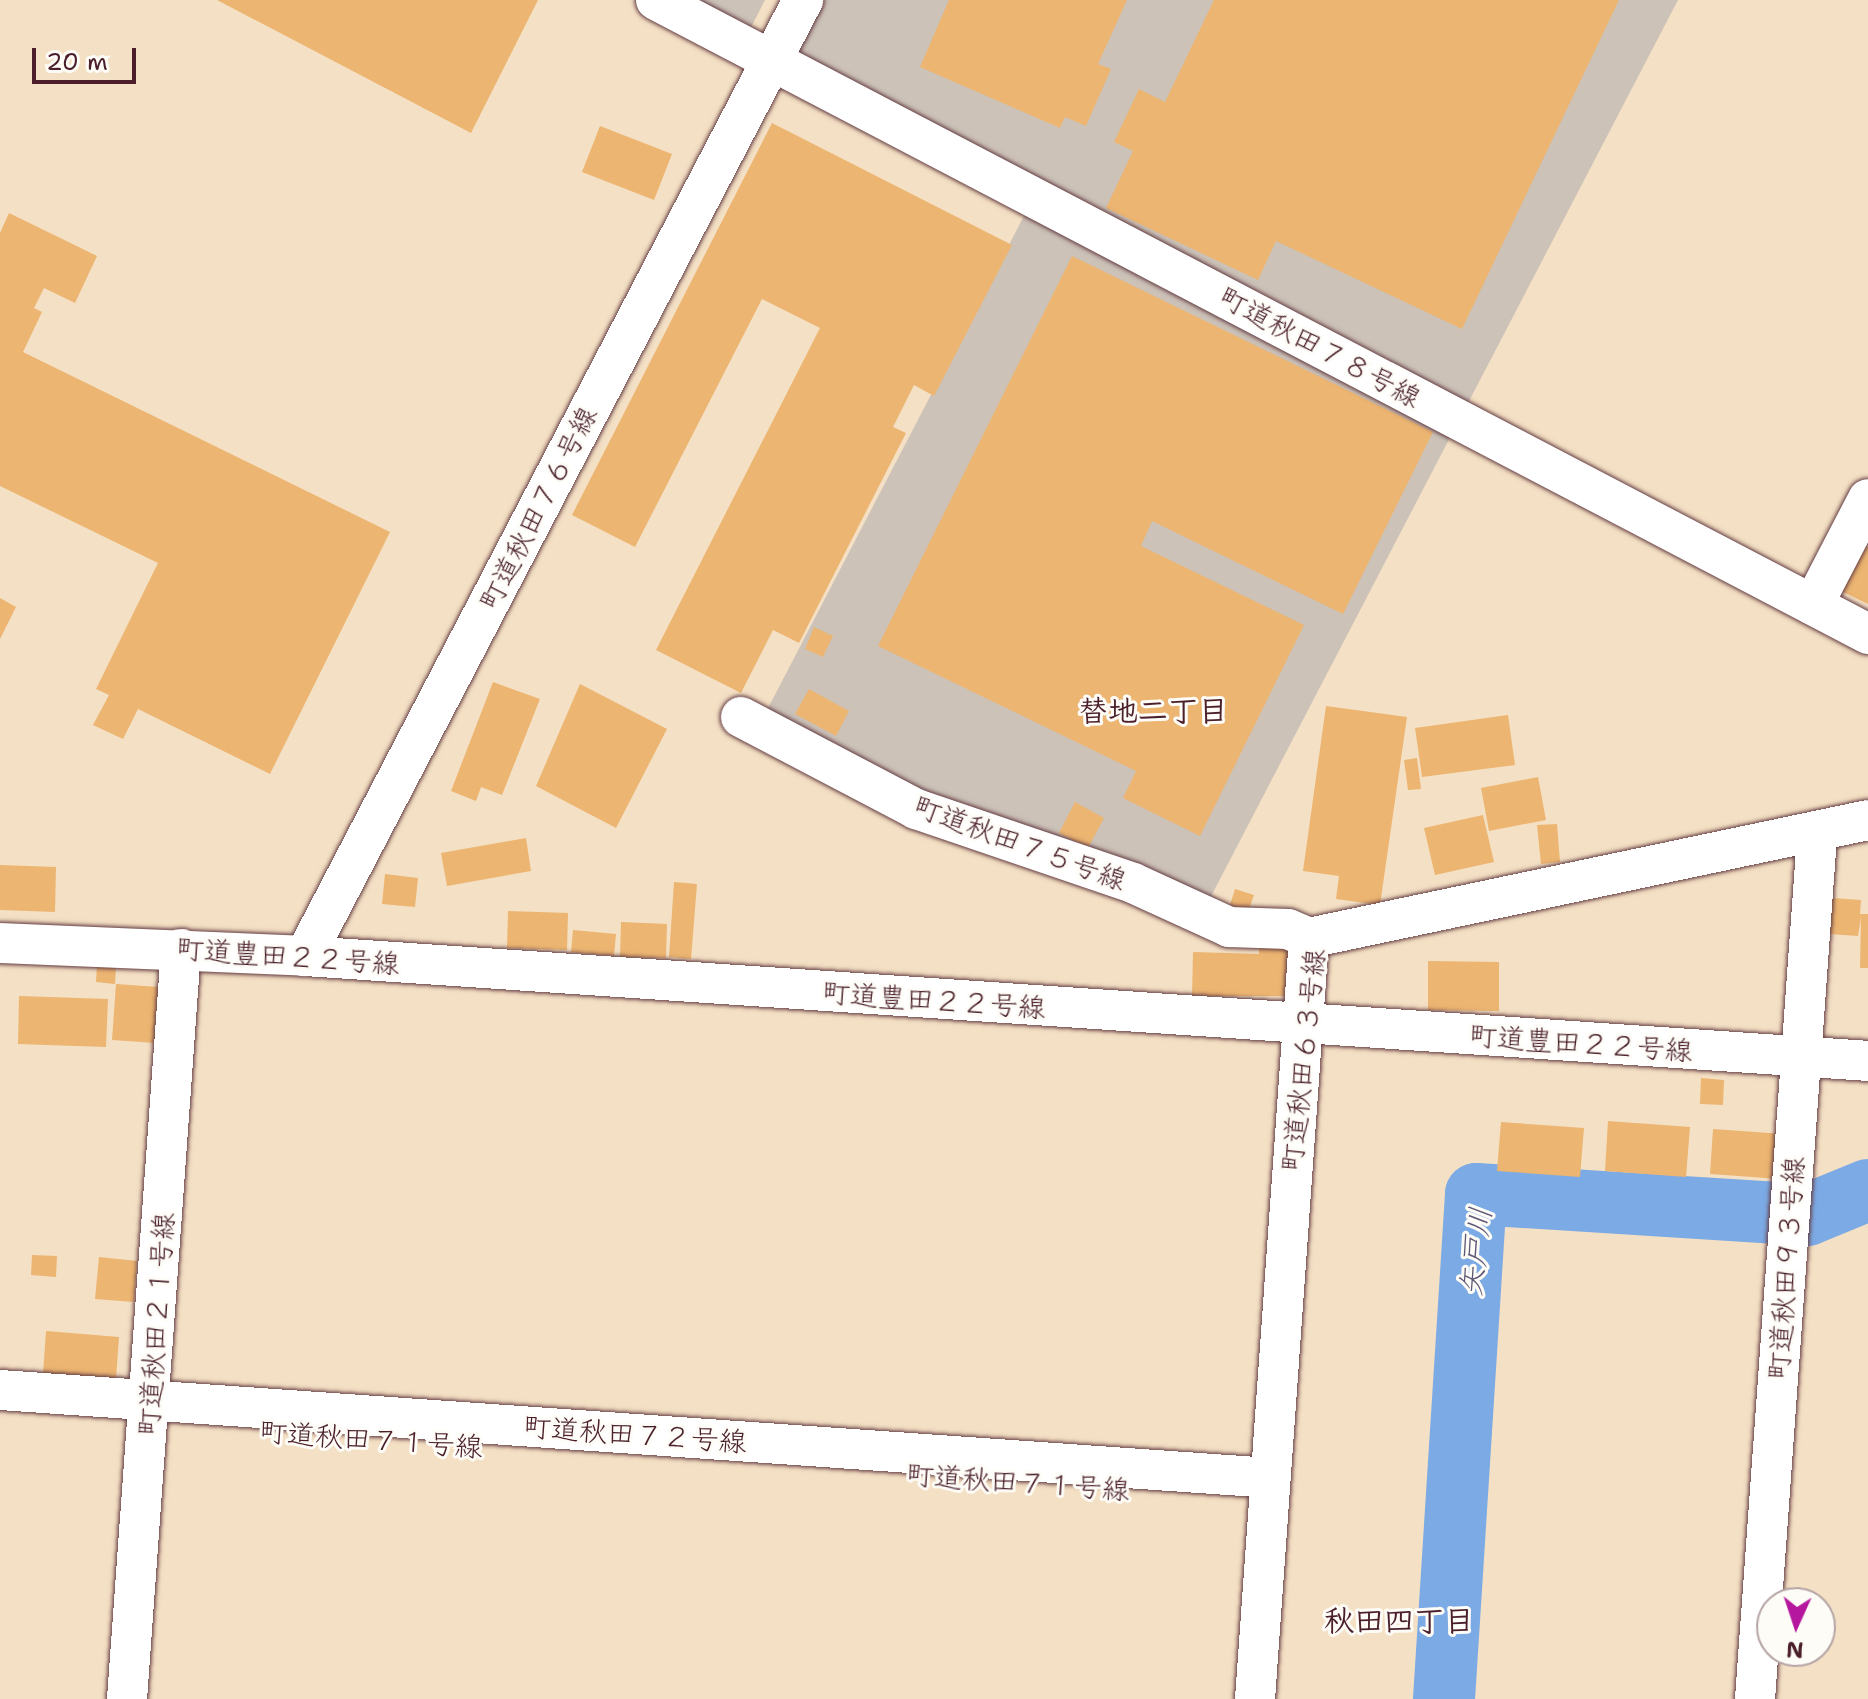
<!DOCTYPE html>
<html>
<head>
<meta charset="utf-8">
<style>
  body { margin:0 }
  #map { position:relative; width:1868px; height:1699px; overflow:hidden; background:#f4e0c4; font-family:"Shantell Sans","Klee One",sans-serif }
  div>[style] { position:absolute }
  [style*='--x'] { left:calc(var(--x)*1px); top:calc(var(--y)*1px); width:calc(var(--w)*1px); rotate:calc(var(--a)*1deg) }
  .industrial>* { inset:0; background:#ccc2b8 }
  .river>* { height:62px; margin:-31px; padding:0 31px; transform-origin:31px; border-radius:31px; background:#7caae5 }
  .building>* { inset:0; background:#ecb571 }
  .roads { filter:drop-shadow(0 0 2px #643c42) drop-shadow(0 0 2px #643c42) }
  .minor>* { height:40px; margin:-20px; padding:0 20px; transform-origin:20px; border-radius:20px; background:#fff }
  span { translate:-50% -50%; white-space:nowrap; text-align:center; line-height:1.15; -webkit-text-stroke:6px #fdfcf7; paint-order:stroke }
  .street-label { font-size:28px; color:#4a1f2b }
  .neighbourhood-label { font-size:30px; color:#4a1f2b; font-weight:700 }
  .water-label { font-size:30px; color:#5e5775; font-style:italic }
  .north { position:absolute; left:1756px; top:1587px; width:80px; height:80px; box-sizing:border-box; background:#fdfcf7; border:2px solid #b5a4a5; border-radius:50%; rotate:183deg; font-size:22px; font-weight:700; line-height:32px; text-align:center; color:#4a1f2b }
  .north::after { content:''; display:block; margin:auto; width:28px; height:36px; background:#b5179e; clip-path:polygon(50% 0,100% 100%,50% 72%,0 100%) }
  .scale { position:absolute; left:32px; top:48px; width:104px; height:36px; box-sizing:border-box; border:4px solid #4a1f2b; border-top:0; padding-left:10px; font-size:24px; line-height:28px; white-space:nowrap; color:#4a1f2b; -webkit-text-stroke:6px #fdfcf7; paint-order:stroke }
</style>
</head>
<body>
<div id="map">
  <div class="industrial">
    <div style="clip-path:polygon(675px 0,765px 0,746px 37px)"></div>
    <div style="clip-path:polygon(818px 0,1678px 0,1207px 904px,962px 811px,766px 712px,1038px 189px,787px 59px)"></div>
  </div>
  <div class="river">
    <div style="--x:1444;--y:1699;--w:506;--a:-86.37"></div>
    <div style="--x:1476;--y:1194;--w:332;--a:3.6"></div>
    <div style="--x:1807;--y:1215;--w:66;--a:-22.3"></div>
  </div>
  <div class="building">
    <div style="clip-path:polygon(217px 0,538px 0,471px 133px)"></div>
    <div style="clip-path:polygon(949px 0,1127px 0,1098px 64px,1111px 69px,1086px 126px,1065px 117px,1060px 128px,920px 67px)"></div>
    <div style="clip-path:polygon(1214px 0,1619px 0,1462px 329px,1276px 241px,1258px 280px,1106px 208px,1133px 151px,1114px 142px,1139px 89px,1165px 102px)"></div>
    <div style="clip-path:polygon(772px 123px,1012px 245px,934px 396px,914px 385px,893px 427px,906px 433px,799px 643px,773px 630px,741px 693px,656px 650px,820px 328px,762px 299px,635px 547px,572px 515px)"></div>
    <div style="clip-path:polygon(600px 126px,672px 154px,654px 200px,582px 172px)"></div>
    <div style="clip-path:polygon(9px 213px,97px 256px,75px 303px,44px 288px,34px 308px,42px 312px,23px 352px,390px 532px,270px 774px,138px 709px,123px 739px,93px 725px,109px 695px,96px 689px,158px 563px,0 486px,0 233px)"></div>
    <div style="clip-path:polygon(1072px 256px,1433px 432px,1343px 614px,1152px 521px,1141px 546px,1304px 625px,1200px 836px,1123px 798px,1136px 771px,878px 646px)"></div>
    <div style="clip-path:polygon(1863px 545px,1868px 547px,1868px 604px,1841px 591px)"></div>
    <div style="clip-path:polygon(0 598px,16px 607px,0 639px)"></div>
    <div style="clip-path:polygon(814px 627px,833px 636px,823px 657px,805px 649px)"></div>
    <div style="clip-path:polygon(493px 682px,540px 699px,502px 795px,481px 787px,476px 801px,451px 791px)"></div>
    <div style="clip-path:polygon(580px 684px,667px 729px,616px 828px,536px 786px)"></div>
    <div style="clip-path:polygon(809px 689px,849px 711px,836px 736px,795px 714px)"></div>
    <div style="clip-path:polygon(1326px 706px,1407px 717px,1380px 905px,1336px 899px,1339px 876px,1303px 871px)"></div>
    <div style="clip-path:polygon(1508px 715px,1515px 765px,1422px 777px,1415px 728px)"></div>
    <div style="clip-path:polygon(1417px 758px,1421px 789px,1408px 790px,1404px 760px)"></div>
    <div style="clip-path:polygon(1538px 777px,1546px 820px,1489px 831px,1481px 788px)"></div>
    <div style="clip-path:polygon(1075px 802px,1104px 818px,1088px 848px,1059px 833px)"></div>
    <div style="clip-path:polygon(1483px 815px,1494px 862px,1435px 875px,1424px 828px)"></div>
    <div style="clip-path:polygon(1557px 824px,1560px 862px,1541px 864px,1537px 825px)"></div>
    <div style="clip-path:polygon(526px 838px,531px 871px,447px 886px,441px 853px)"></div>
    <div style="clip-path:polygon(0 865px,56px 867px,55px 912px,0 910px)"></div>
    <div style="clip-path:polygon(385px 874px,418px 878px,415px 907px,382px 904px)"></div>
    <div style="clip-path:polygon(674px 882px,697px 884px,691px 959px,669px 957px)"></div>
    <div style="clip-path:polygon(1235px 889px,1254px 895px,1248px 912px,1230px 905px)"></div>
    <div style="clip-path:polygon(1832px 898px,1861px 900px,1860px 914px,1868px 914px,1868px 968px,1860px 968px,1861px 917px,1858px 936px,1829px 934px)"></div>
    <div style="clip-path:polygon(508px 911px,568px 913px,567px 950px,507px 948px)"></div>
    <div style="clip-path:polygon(621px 922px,667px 924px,666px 958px,620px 957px)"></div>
    <div style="clip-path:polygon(573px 930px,616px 934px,614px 956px,571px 952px)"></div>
    <div style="clip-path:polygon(1259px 941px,1289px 941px,1289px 996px,1192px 996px,1193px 952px,1259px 954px)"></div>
    <div style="clip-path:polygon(1428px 961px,1499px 962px,1499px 1011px,1428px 1010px)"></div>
    <div style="clip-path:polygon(97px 965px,116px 966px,115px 984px,96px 982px)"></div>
    <div style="clip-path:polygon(116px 984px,158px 987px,155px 1043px,112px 1040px)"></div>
    <div style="clip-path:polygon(19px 996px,108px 999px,106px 1047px,18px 1044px)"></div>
    <div style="clip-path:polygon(1701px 1078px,1724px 1080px,1723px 1105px,1700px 1104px)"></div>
    <div style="clip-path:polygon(1608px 1121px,1690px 1127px,1686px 1177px,1605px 1171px)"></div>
    <div style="clip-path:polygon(1501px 1122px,1584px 1128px,1580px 1177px,1497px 1171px)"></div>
    <div style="clip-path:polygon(1713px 1129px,1784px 1134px,1781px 1179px,1710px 1174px)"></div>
    <div style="clip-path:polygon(32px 1255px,57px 1256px,56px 1277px,31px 1275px)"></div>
    <div style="clip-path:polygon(99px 1257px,137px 1261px,134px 1302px,95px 1299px)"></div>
    <div style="clip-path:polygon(46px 1331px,119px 1337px,116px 1379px,43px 1374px)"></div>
  </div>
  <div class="roads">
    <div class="minor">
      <div style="--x:656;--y:0;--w:1368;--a:27.61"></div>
      <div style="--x:1813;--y:605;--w:119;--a:-62.6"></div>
      <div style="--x:741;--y:717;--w:198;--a:27.7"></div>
      <div style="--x:916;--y:809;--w:229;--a:18.8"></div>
      <div style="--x:1133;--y:883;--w:106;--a:24.6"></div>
      <div style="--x:1229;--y:927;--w:59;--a:1.9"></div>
      <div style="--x:1288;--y:929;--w:23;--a:23"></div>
      <div style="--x:0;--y:943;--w:305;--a:2.4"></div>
      <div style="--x:305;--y:956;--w:1567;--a:3.84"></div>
      <div style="--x:305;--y:956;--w:1078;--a:-62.48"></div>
      <div style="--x:0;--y:1390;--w:1273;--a:3.96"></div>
      <div style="--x:127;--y:1699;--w:752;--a:-85.88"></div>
      <div style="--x:1255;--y:1699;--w:763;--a:-85.94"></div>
      <div style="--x:1309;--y:938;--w:571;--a:-11.92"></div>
      <div style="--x:1755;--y:1699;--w:865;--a:-85.89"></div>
    </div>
  </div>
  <div class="street-label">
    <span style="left:1320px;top:347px;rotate:28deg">町道秋田７８号線</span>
    <span style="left:538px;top:508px;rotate:-63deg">町道秋田７６号線</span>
    <span style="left:1020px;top:843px;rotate:20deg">町道秋田７５号線</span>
    <span style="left:288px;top:956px;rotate:4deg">町道豊田２２号線</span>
    <span style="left:934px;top:1000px;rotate:4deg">町道豊田２２号線</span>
    <span style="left:1581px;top:1043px;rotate:4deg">町道豊田２２号線</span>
    <span style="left:1303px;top:1060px;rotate:-84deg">町道秋田６３号線</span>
    <span style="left:1786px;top:1268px;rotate:-86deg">町道秋田９３号線</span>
    <span style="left:156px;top:1324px;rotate:-86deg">町道秋田２１号線</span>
    <span style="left:635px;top:1434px;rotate:4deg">町道秋田７２号線</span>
    <span style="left:371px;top:1439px;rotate:4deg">町道秋田７１号線</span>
    <span style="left:1018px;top:1482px;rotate:4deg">町道秋田７１号線</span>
  </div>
  <div class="neighbourhood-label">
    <span style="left:1153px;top:711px">替地二丁目</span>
    <span style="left:1399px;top:1621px">秋田四丁目</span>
  </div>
  <div class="water-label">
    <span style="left:1476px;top:1252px;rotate:-83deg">矢戸川</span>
  </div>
  <div class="north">N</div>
  <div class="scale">20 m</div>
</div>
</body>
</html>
